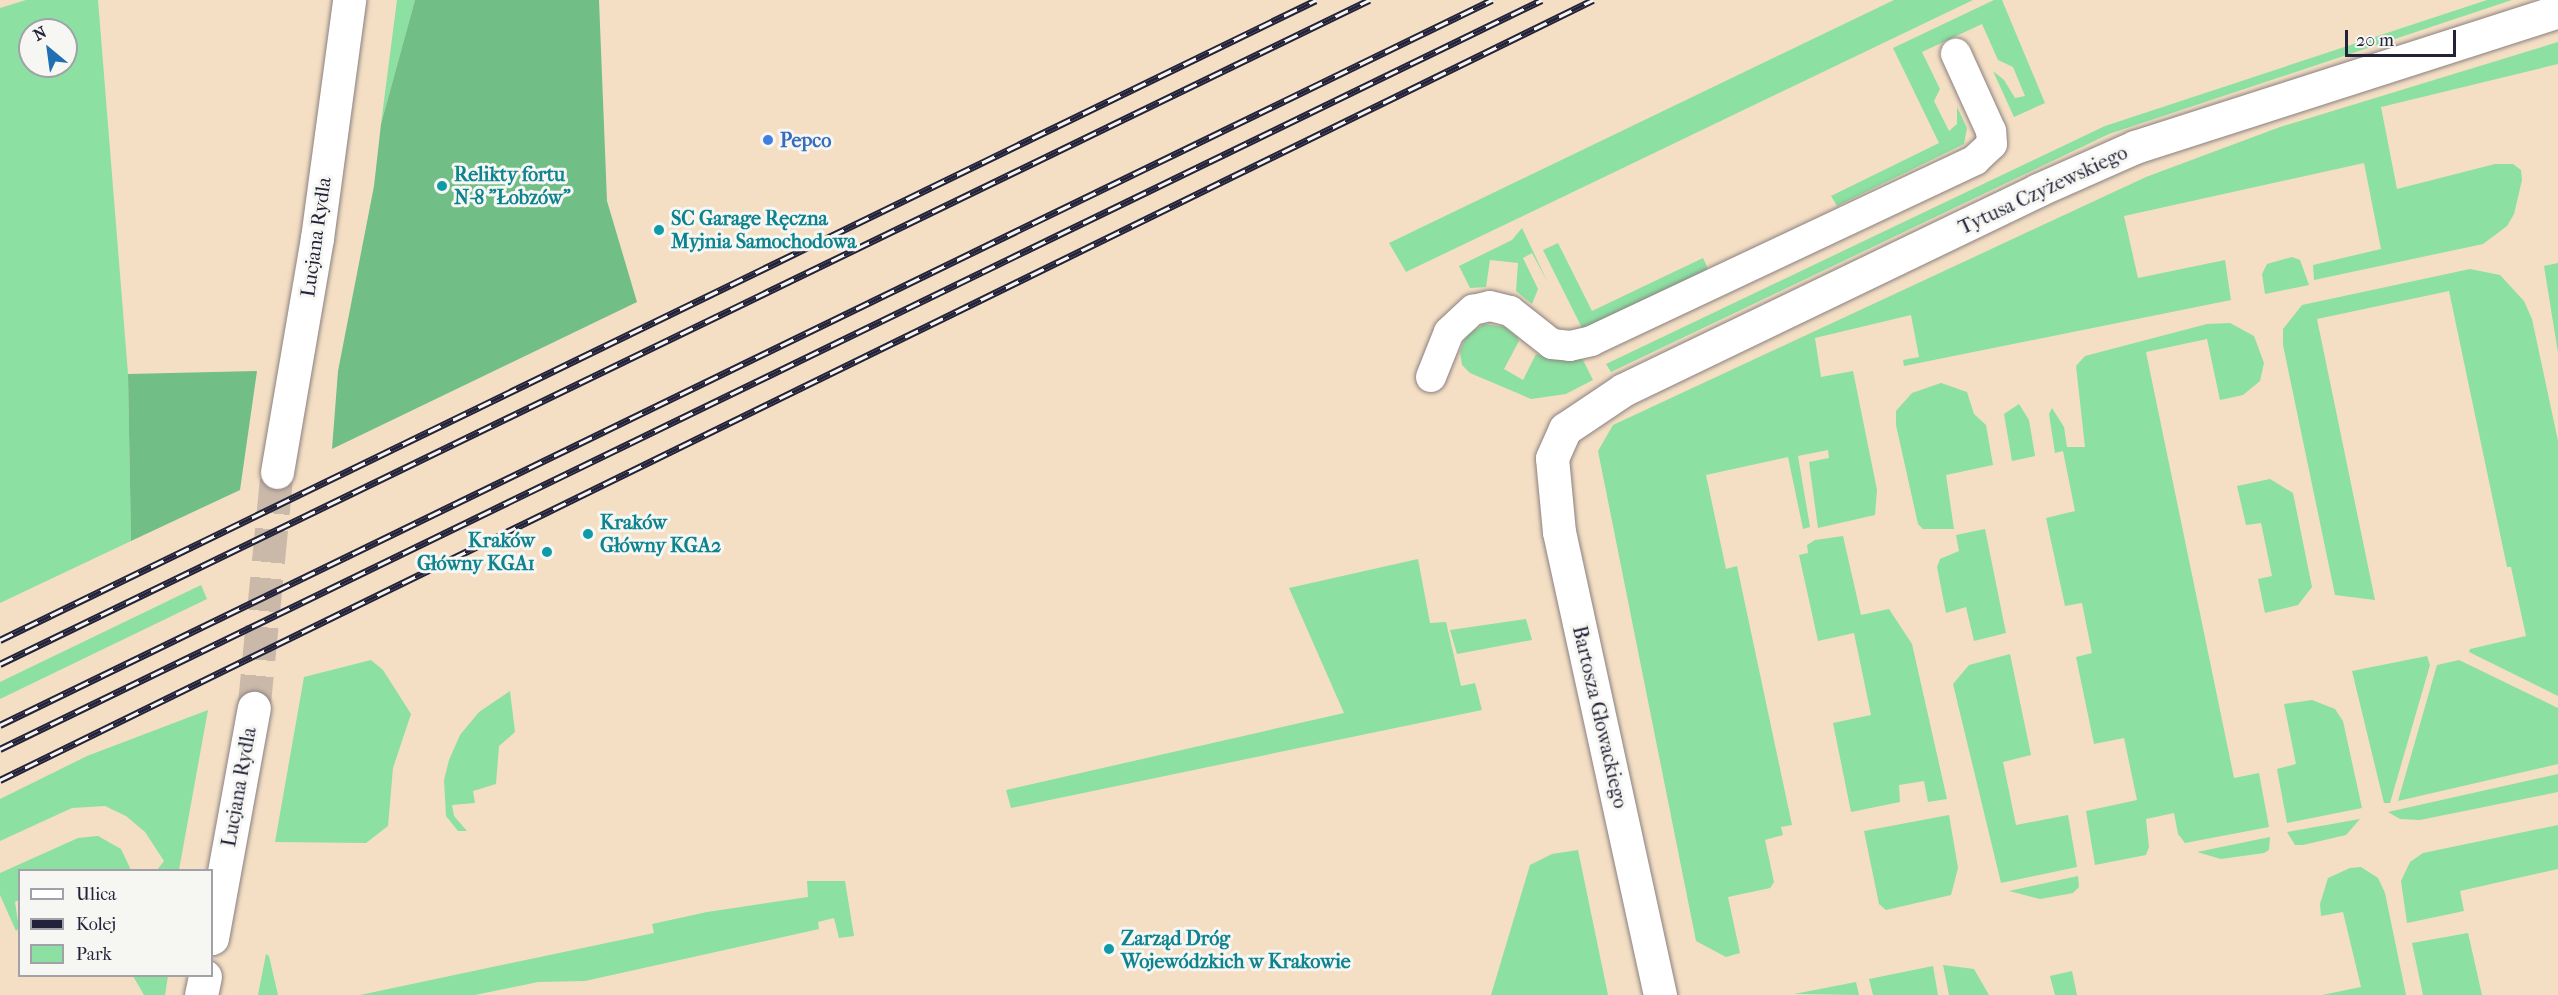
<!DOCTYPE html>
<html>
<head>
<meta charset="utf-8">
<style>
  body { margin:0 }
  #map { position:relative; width:2558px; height:995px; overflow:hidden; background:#f4dfc4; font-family:"IM FELL French Canon",serif }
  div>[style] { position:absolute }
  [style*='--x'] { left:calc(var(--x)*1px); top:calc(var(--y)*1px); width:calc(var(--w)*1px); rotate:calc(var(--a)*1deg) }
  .green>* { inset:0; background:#8ce0a1 }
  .forest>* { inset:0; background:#71be87 }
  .secondary-tunnel>* { height:33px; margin-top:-16.5px; transform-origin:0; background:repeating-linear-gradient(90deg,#cab9a9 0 33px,transparent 0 49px) }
  .roads { filter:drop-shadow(0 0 2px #8b8080) drop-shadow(0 0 2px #8b8080) }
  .street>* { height:30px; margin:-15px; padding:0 15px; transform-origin:15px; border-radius:15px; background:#fff }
  .secondary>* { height:33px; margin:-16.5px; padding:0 16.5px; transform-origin:16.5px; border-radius:16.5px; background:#fff }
  .rail>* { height:7px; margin-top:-3.5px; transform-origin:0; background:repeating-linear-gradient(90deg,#f6f6f2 0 14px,#22223b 0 28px); box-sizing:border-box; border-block:2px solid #22223b }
  .dots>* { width:16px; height:16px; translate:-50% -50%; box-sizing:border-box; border:3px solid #f6f6f2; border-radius:50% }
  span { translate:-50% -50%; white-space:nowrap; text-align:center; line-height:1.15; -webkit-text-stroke:6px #f6f6f2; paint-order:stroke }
  .shop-label { font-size:20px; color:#366cbe; font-weight:700 }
  .left { translate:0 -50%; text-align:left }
  .culture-label { font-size:20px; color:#0d838f; font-weight:700 }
  .right { translate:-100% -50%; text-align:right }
  .street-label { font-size:20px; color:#22223b }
  .legend { position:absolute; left:18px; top:869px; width:195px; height:108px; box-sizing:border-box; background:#f6f6f2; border:2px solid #a1a1a9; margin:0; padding:8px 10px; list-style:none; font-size:18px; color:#22223b }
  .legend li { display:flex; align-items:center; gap:12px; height:30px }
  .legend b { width:30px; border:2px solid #a1a1a9 }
  .north { position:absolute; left:18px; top:18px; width:60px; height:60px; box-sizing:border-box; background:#f6f6f2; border:2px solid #a1a1a9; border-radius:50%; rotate:331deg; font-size:16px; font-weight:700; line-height:24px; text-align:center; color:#22223b }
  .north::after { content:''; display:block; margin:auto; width:21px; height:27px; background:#1f6fb2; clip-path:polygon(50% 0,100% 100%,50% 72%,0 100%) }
  .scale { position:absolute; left:2345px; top:30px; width:111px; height:27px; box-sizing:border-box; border:3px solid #22223b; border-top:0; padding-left:8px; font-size:18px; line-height:21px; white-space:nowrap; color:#22223b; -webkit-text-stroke:4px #f6f6f2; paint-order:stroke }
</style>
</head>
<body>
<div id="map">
  <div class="green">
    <div style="clip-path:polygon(evenodd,26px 0,98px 0,128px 374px,131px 541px,0 603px,0 8px,26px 0,30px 30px,66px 30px,66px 66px,30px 66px,30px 30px)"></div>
    <div style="clip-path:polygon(397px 0,415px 0,381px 124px)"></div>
    <div style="clip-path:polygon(1894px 0,1973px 0,1406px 272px,1389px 243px)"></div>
    <div style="clip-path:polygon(1994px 0,2002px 0,2045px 103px,2014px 117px,1993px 71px,2004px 80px,2015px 98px,2025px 96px,2013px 67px,1998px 60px,1982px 24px,1922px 52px,1940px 89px,1934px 101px,1949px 131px,1957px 124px,1957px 107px,1967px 128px,1964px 144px,1837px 206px,1831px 196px,1939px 143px,1893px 48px)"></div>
    <div style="clip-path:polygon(2487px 0,2512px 0,2109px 134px,1611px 372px,1606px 364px,2105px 126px)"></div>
    <div style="clip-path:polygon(2558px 42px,2558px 64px,2381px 107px,2397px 189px,2495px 164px,2513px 164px,2521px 170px,2522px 180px,2514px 214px,2507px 226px,2483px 244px,2314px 280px,2313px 265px,2381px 249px,2364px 163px,2124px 216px,2138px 278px,2225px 260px,2231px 300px,1904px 366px,1903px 360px,1919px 357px,1911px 315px,1815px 338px,1821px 377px,1853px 371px,1877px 490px,1875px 515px,1818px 528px,1809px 462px,1829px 458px,1828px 450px,1798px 456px,1810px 527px,1803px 529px,1788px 457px,1706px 475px,1726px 569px,1737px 566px,1792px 825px,1781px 827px,1783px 835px,1765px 840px,1774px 882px,1770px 888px,1728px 897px,1740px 953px,1726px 957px,1696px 941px,1598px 451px,1613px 425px,2146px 177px,2280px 127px)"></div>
    <div style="clip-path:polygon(1522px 228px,1548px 283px,1532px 253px,1523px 258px,1538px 289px,1532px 304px,1516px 291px,1518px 263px,1490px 260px,1486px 287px,1470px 288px,1459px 266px,1512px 240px)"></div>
    <div style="clip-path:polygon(1558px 243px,1592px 311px,1703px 258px,1708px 269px,1583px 330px,1543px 250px)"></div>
    <div style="clip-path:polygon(2292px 257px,2300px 260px,2309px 285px,2265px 294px,2262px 274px,2267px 264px)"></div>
    <div style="clip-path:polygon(2558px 263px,2558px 353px,2544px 266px)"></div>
    <div style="clip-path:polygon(2470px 269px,2500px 275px,2524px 301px,2532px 319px,2558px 441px,2558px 696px,2469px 652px,2470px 649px,2526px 636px,2511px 567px,2507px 567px,2449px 291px,2317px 319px,2375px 600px,2335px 595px,2283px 345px,2283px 329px,2302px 305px)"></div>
    <div style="clip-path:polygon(2230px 323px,2254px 336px,2264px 363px,2260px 381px,2243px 395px,2220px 400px,2207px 339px,2146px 352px,2234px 778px,2259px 773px,2269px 827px,2185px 843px,2178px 834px,2174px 813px,2146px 819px,2149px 847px,2146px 855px,2095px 865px,2086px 811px,2137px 800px,2124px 738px,2094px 744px,2076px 657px,2092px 653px,2082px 603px,2065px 606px,2046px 518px,2075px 511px,2063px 451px,2055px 453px,2049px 414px,2052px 408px,2064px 427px,2067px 447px,2085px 447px,2076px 366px,2085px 356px,2207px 324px)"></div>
    <div style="clip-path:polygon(1484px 324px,1505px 327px,1517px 337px,1519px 341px,1504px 369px,1523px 380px,1536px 354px,1554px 360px,1581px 356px,1593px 380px,1566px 394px,1531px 399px,1470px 373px,1462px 365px,1460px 352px,1466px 336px)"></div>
    <div style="clip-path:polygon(1941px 383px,1967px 392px,1974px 414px,1986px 425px,1993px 465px,1946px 475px,1954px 529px,1923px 529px,1918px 524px,1896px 425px,1896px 411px,1912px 393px)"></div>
    <div style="clip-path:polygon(2019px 404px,2029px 420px,2035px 456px,2012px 461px,2004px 414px)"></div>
    <div style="clip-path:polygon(2270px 479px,2293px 493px,2312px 587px,2298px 605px,2265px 613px,2258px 579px,2272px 576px,2261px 523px,2246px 525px,2237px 486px)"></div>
    <div style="clip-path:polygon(1985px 529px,2006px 633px,1974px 641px,1966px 607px,1946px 613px,1937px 567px,1940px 559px,1959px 551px,1956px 535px)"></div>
    <div style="clip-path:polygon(1843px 536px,1861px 615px,1889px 609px,1912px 644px,1947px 799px,1928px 802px,1924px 781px,1899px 785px,1900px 802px,1851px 812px,1833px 723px,1871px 715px,1854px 633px,1818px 641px,1799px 555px,1808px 553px,1807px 545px,1815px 540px)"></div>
    <div style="clip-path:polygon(1418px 559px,1430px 623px,1446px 622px,1461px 686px,1475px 683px,1482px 710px,1011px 808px,1006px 790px,1344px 713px,1289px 588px)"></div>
    <div style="clip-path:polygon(201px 585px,207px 599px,0 699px,0 682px)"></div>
    <div style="clip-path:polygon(1526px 619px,1532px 640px,1457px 654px,1450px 630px)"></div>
    <div style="clip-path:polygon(2010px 654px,2031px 755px,2003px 762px,2016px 825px,2068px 815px,2077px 867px,2001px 883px,1953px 684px,1969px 665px)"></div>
    <div style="clip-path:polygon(2427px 656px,2430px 665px,2390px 803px,2384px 803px,2352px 671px)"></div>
    <div style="clip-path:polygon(371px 660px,383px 670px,411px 714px,393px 768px,388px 826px,366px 843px,275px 842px,304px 677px)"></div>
    <div style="clip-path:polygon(2459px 660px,2558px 708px,2558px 764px,2398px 801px,2437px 665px)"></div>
    <div style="clip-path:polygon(510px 691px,515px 732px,499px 746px,496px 784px,473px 791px,475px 803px,452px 805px,454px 816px,467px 831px,458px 831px,446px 816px,444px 780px,449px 760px,460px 735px,479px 712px)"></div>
    <div style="clip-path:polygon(2312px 700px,2335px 709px,2343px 721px,2362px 808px,2287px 823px,2277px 769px,2296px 764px,2284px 704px)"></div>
    <div style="clip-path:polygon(208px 710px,179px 870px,157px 870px,164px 861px,145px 832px,126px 816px,105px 806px,72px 808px,0 841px,0 799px,87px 756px)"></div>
    <div style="clip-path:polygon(2558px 774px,2558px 792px,2420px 820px,2400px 819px,2388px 812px)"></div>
    <div style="clip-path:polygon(1949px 815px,1958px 868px,1951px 895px,1886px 910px,1879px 904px,1864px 831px)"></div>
    <div style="clip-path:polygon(2360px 819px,2346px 835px,2303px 845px,2295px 845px,2287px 832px)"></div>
    <div style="clip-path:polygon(2558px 825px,2558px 869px,2460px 891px,2464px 911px,2407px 923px,2401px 881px,2410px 862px,2423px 853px)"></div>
    <div style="clip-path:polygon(98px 836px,121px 849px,131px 870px,20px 870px,19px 900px,15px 902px,19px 928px,16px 931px,0 895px,0 873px,78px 838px)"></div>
    <div style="clip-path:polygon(2270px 837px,2269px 850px,2264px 853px,2221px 859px,2197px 852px)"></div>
    <div style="clip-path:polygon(1578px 850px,1608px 995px,1491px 995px,1530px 865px,1552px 854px)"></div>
    <div style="clip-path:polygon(2361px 867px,2378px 878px,2385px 893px,2406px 995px,2322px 995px,2361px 987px,2343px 912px,2321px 916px,2320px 904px,2328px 878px,2350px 868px)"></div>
    <div style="clip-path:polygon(2078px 876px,2079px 887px,2073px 893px,2040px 899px,2009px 891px)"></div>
    <div style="clip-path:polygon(807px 881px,845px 881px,854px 936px,839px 938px,834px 918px,818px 922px,819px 929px,585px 981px,538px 982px,475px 995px,360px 995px,654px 933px,652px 924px,707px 912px,808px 897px)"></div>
    <div style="clip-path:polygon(2468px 933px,2482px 995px,2423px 995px,2412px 943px)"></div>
    <div style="clip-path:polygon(266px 954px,269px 956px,278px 995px,258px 995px)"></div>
    <div style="clip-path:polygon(1943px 965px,1974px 969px,1989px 995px,1949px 995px)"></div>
    <div style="clip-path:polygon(1933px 966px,1938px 995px,1873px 995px,1869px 979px)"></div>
    <div style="clip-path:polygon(2072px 971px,2077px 995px,2055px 995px,2050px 976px)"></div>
    <div style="clip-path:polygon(133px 976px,168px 976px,165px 995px,144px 995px)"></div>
    <div style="clip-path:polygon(1856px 982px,1859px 995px,1794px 994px)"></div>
  </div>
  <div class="forest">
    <div style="clip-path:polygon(415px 0,599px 0,607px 201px,637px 302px,332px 449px,338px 371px,374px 186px,381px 124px)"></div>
    <div style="clip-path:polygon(257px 371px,240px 490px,131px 541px,128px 374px)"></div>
  </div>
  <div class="secondary-tunnel">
    <div style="--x:254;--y:708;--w:237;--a:-84.4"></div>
  </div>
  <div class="roads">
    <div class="street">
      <div style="--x:1431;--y:377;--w:48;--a:-68.2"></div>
      <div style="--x:1449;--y:332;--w:33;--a:-43"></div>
      <div style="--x:1473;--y:310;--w:17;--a:-13"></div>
      <div style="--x:1490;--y:306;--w:21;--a:14"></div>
      <div style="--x:1510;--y:311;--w:53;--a:38.2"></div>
      <div style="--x:1552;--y:344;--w:18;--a:6"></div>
      <div style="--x:1570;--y:346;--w:22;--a:-13"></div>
      <div style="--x:1591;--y:341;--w:425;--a:-25.2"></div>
      <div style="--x:1975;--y:160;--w:23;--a:-43"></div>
      <div style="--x:1992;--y:144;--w:13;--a:-94"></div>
      <div style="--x:1991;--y:131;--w:85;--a:-114.4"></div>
    </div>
    <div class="secondary">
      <div style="--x:277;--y:472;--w:237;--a:-80.3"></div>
      <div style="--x:317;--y:238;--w:240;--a:-82.3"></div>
      <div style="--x:212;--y:938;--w:234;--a:-79.7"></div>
      <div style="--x:201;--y:995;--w:19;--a:-78"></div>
      <div style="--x:1660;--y:995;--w:474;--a:-102.3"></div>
      <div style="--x:1559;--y:532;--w:74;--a:-95.4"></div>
      <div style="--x:1552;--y:458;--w:32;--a:-66"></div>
      <div style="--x:1565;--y:429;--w:70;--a:-33.9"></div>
      <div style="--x:1623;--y:390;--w:461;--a:-25.7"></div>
      <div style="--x:2038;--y:190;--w:106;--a:-23.9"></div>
      <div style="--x:2135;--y:147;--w:444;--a:-17.8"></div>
    </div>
  </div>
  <div class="rail">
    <div style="--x:0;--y:640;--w:1463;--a:-25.93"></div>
    <div style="--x:0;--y:664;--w:1522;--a:-25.87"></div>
    <div style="--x:0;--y:725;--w:1659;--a:-25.92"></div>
    <div style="--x:0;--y:749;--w:1714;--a:-25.91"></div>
    <div style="--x:0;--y:780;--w:1774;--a:-26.09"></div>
  </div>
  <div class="dots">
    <div style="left:768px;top:140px;background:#3f7fe0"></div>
    <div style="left:442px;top:186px;background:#0f9aa8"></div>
    <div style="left:659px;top:230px;background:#0f9aa8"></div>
    <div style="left:588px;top:534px;background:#0f9aa8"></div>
    <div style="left:547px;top:552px;background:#0f9aa8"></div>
    <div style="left:1109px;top:949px;background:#0f9aa8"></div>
  </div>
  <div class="shop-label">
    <span class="left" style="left:780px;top:140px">Pepco</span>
  </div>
  <div class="culture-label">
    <span class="left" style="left:454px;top:186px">Relikty fortu<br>N-8 "Łobzów"</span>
    <span class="left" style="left:671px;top:230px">SC Garage Ręczna<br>Myjnia Samochodowa</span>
    <span class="left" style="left:600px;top:534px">Kraków<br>Główny KGA2</span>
    <span class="right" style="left:535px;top:552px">Kraków<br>Główny KGA1</span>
    <span class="left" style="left:1121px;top:950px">Zarząd Dróg<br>Wojewódzkich w Krakowie</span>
  </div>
  <div class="street-label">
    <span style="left:2043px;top:190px;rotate:-25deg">Tytusa Czyżewskiego</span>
    <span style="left:316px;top:237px;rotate:-82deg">Lucjana Rydla</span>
    <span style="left:1600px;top:717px;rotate:77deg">Bartosza Głowackiego</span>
    <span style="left:239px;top:787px;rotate:-80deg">Lucjana Rydla</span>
  </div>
  <ul class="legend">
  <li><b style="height:8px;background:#fff"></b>Ulica</li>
  <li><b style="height:8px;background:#22223b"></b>Kolej</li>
  <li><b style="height:16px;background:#8ce0a1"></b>Park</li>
  </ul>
  <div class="north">N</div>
  <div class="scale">20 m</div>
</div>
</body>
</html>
